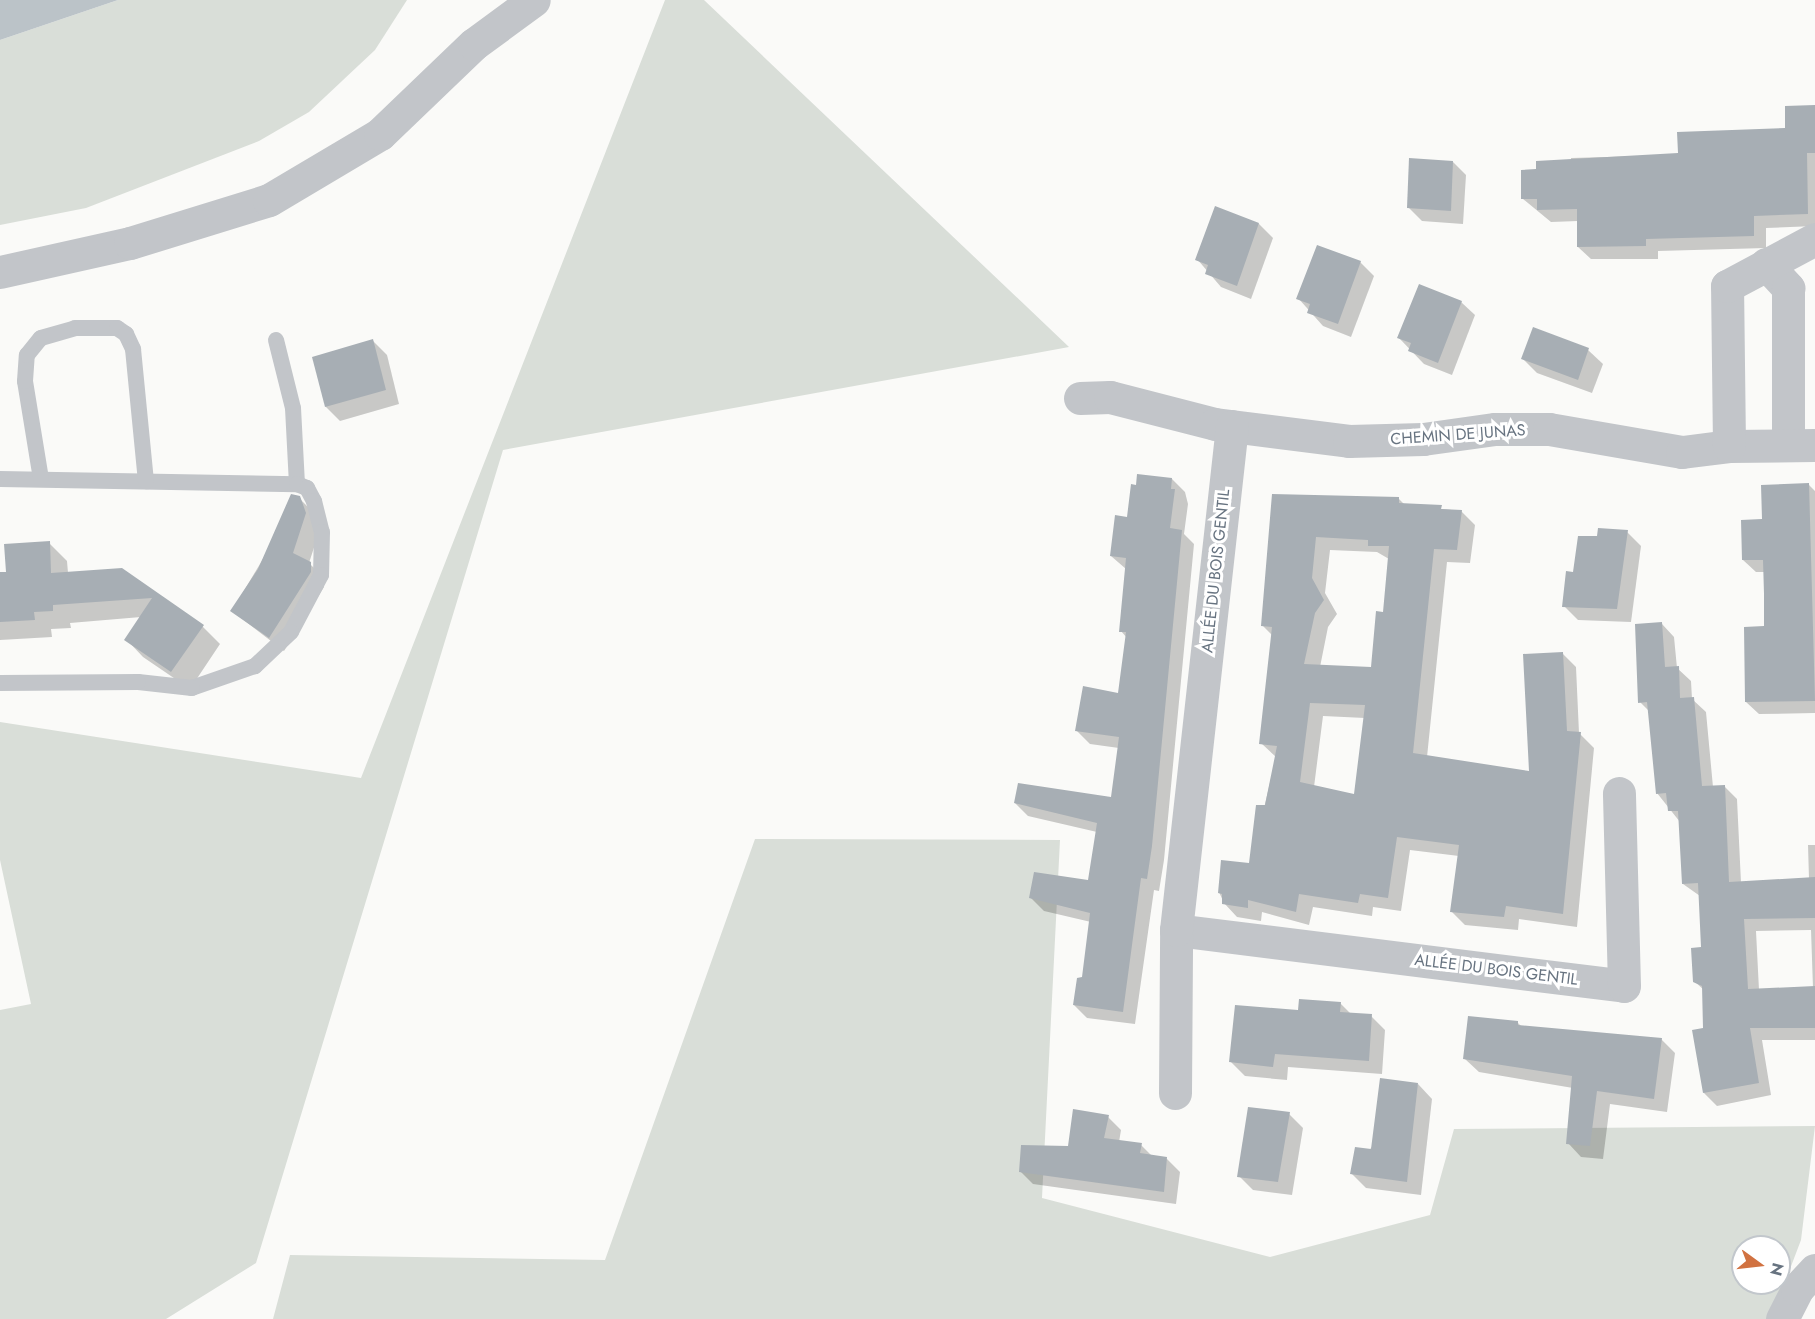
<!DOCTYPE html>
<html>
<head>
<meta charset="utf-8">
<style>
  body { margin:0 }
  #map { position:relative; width:1815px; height:1319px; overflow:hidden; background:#fafaf8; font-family:Jost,sans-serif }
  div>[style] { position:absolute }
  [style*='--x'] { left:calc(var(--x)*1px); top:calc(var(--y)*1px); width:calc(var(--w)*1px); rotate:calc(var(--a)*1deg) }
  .green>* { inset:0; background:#d9ded8 }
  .water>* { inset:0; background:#bbc3c8 }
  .shadow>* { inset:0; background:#0003 }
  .building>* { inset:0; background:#a7aeb4 }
  .service>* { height:16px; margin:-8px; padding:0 8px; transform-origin:8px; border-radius:8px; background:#c2c5c9 }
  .minor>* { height:33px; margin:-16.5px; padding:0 16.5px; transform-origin:16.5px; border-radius:16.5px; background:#c2c5c9 }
  .tertiary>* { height:33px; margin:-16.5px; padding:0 16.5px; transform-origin:16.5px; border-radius:16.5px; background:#c2c5c9 }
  span { translate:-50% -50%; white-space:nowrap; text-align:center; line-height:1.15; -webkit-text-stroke:6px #fff; paint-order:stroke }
  .street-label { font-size:16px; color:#677380 }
  .north { position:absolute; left:1731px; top:1235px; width:60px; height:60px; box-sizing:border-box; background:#fff; border:2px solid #c2c7cc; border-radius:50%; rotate:105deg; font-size:16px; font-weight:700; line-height:24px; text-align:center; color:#677380 }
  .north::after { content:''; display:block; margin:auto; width:21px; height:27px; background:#d17241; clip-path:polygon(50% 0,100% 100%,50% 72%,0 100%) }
</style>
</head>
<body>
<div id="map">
  <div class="green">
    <div style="clip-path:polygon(118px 0,407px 0,375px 50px,309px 112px,259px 141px,86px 208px,0 225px,0 40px)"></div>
    <div style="clip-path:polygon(665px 0,704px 0,1069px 347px,503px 450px,256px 1263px,166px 1319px,0 1319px,0 1010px,31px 1004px,0 860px,0 722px,361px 778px)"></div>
    <div style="clip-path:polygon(evenodd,755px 839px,1060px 840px,1042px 1198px,1270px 1257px,1430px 1215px,1454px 1129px,1815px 1126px,1801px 1240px,1771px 1319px,273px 1319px,290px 1255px,605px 1260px,755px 839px,1743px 1247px,1779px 1247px,1779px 1283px,1743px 1283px,1743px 1247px)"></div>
  </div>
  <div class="water">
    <div style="clip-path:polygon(0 0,118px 0,0 40px)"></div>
  </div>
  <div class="shadow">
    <div style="clip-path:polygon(1815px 106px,1815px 226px,1766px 228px,1766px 248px,1658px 251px,1658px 259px,1591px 259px,1578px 247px,1578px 221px,1551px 222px,1523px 199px,1538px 171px,1571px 162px,1571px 158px,1679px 155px,1786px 130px)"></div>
    <div style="clip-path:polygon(1453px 162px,1466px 175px,1463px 224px,1422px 221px,1409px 208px)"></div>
    <div style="clip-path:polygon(1216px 208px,1259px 224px,1273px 238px,1251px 299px,1221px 287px,1197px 259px)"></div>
    <div style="clip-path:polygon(1360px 262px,1374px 276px,1351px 337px,1323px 326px,1298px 298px)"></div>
    <div style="clip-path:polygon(1461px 302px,1475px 315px,1452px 375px,1424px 364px,1399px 338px)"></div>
    <div style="clip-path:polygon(373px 341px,387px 355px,399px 404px,340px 421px,326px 407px,314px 358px)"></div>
    <div style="clip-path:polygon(1588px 350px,1603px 364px,1592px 393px,1537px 373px,1523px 359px)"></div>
    <div style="clip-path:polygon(1172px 479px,1185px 492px,1188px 504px,1184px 534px,1194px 544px,1164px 860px,1159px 891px,1154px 890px,1135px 1024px,1087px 1018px,1074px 1005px,1083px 979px,1091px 922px,1044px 911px,1031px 898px,1090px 881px,1097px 832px,1028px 816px,1015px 803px,1112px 799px,1119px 748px,1090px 744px,1077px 731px,1119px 695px,1127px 638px,1121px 631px,1126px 569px,1111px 556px,1128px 518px,1137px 486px)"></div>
    <div style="clip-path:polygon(1809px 485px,1815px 491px,1815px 713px,1759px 714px,1746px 702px,1766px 628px,1765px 572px,1756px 572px,1743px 560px,1764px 520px)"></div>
    <div style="clip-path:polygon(evenodd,1273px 495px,1399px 499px,1405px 505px,1461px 511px,1475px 525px,1470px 563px,1447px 562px,1427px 757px,1531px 773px,1562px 653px,1576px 667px,1579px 733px,1594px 748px,1577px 927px,1519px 919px,1518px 930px,1465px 925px,1452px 912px,1459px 856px,1410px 850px,1401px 911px,1373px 907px,1372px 916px,1313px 907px,1309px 925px,1262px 912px,1261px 921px,1237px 917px,1224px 903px,1219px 892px,1251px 864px,1276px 757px,1261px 743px,1272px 635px,1263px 626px,1273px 495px,1330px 550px,1377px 552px,1389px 559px,1385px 613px,1372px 669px,1320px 667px,1328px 627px,1337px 614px,1325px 593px,1330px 550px,1273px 495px,1323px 716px,1365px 718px,1355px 795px,1314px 787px,1323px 716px)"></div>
    <div style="clip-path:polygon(299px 498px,313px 512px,320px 529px,309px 563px,324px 578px,324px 587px,284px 651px,232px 611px)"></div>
    <div style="clip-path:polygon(1627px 532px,1641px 546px,1631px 622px,1578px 620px,1564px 606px,1574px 574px,1598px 537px)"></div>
    <div style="clip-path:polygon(49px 543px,67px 561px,68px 573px,121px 569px,203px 627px,220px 644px,190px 689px,143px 657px,126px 639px,141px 617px,70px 623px,71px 628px,51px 629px,52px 637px,0 640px,0 574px,7px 573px)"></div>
    <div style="clip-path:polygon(evenodd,1662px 624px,1674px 637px,1677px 668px,1691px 681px,1692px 699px,1706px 712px,1713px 787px,1724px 786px,1737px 799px,1741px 883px,1809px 879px,1808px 845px,1815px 845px,1815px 1056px,1815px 1040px,1762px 1040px,1771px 1095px,1717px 1106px,1704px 1093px,1704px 990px,1694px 981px,1702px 948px,1700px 896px,1683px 884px,1680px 822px,1657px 793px,1650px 712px,1640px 702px,1662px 624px,1811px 930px,1813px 988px,1759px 990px,1756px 931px,1811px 930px)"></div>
    <div style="clip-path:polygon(1340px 1003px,1351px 1014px,1371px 1016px,1385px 1030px,1382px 1074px,1288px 1067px,1287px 1080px,1245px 1076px,1231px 1062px,1300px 1012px)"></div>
    <div style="clip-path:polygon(1517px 1022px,1522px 1027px,1661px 1039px,1675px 1053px,1667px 1112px,1610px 1104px,1603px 1159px,1581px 1157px,1568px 1143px,1573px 1088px,1479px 1072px,1465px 1059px)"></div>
    <div style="clip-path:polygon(1418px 1084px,1432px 1099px,1421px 1195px,1366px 1188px,1352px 1174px)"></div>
    <div style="clip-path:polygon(1289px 1114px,1303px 1128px,1292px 1195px,1253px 1190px,1239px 1176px)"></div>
    <div style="clip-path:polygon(1108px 1117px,1121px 1130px,1119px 1142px,1141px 1145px,1153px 1157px,1167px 1159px,1180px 1172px,1176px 1204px,1033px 1184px,1020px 1171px,1070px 1148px)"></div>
  </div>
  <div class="building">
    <div style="clip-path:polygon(1815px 105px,1815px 153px,1807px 153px,1808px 214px,1754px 216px,1754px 236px,1646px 239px,1646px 246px,1577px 247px,1577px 209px,1537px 210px,1537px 199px,1521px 199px,1521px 170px,1536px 169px,1536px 161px,1678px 153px,1677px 132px,1785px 128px,1785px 106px)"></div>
    <div style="clip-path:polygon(1409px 158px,1453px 161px,1451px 211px,1407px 208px)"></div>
    <div style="clip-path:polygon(1215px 206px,1259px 223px,1237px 286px,1205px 274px,1208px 265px,1195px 260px)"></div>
    <div style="clip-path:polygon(1317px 245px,1361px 261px,1338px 324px,1307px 313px,1310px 304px,1296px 299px)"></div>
    <div style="clip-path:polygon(1419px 284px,1462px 301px,1438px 363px,1408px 351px,1411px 343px,1397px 338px)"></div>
    <div style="clip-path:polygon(1533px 327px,1589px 348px,1578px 380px,1521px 359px)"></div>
    <div style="clip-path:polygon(373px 339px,386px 390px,325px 407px,312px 357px)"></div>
    <div style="clip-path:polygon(1137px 474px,1172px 478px,1171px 489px,1175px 489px,1170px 528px,1182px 530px,1152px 846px,1147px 879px,1141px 878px,1123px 1012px,1073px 1005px,1077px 978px,1082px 977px,1090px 913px,1029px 898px,1034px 872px,1088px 880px,1097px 823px,1014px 803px,1018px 783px,1111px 797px,1119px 737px,1075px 731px,1083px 686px,1118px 693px,1126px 632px,1119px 632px,1126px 558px,1110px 556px,1115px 515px,1127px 517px,1131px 484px,1136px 485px)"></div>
    <div style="clip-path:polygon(1809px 483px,1815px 701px,1745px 702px,1744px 627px,1764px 626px,1764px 594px,1763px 560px,1742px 560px,1741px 520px,1762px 519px,1761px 485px)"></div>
    <div style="clip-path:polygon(291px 494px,300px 496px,306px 513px,293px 553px,311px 562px,311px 572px,269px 638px,230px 611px,258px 569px)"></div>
    <div style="clip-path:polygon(evenodd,1272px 494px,1399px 497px,1399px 503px,1442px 505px,1441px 509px,1462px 510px,1457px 550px,1434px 549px,1413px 753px,1529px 771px,1523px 654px,1563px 652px,1567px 731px,1581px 732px,1563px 914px,1506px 906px,1504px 917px,1450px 912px,1459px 845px,1397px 837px,1388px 898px,1360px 894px,1358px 903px,1299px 894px,1296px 912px,1248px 900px,1248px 908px,1222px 904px,1222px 894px,1218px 893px,1221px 860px,1249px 863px,1256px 805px,1265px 805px,1277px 746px,1259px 744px,1272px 627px,1261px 626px,1272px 494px,1316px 537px,1368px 540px,1368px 546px,1389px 546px,1383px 612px,1376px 611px,1371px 667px,1304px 664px,1315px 613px,1324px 600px,1312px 578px,1316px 537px,1272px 494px,1310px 703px,1365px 705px,1354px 794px,1300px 782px,1310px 703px)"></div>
    <div style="clip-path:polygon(1598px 528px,1628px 530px,1617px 609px,1562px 607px,1566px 571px,1573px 572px,1578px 536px,1597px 536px)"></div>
    <div style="clip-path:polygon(50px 541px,51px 573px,122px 568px,204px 625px,171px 672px,124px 640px,152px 598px,53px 605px,53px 611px,34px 612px,35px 620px,0 622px,0 572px,6px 572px,4px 544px)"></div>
    <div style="clip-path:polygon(1662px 622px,1665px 667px,1679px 666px,1680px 698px,1694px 697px,1702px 786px,1725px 785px,1729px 882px,1815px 877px,1815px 918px,1744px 919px,1748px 989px,1815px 986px,1815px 1028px,1750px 1028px,1759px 1083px,1703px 1093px,1692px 1030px,1703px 1028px,1702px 986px,1693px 982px,1691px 948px,1701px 947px,1698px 883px,1682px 884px,1678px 811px,1668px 811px,1666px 793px,1656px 794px,1647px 702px,1638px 703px,1635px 624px)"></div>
    <div style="clip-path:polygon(1299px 999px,1341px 1002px,1340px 1012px,1372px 1014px,1369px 1061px,1275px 1054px,1273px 1067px,1229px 1062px,1235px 1005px,1298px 1010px)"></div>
    <div style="clip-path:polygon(1468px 1016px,1518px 1021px,1518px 1025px,1662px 1038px,1654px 1099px,1597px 1091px,1590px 1146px,1566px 1144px,1572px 1076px,1463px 1059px)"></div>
    <div style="clip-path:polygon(1380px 1078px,1418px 1083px,1407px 1182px,1350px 1174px,1355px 1147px,1371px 1149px)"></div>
    <div style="clip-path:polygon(1248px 1107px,1290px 1112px,1278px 1182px,1237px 1177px)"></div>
    <div style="clip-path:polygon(1073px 1109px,1109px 1115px,1104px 1138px,1142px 1143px,1140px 1153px,1167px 1157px,1164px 1192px,1019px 1172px,1021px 1145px,1068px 1146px)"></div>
  </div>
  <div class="service">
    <div style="--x:276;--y:340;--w:70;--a:76"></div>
    <div style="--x:293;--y:408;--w:76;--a:87"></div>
    <div style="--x:0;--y:479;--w:297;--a:1"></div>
    <div style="--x:297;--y:484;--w:11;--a:22"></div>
    <div style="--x:307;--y:488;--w:15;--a:62"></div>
    <div style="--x:314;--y:501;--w:32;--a:76"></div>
    <div style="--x:322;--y:532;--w:43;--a:91.3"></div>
    <div style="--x:321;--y:575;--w:64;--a:117.8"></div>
    <div style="--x:291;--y:632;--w:50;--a:136.6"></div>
    <div style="--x:255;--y:666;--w:67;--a:160.8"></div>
    <div style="--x:192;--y:688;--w:54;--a:-173.7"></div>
    <div style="--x:138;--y:682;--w:138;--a:179.6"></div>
    <div style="--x:41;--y:479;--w:99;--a:-99.3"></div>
    <div style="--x:25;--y:381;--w:26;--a:-86"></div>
    <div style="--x:27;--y:355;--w:22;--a:-51"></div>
    <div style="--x:41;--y:338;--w:35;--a:-16"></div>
    <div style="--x:75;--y:328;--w:42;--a:0"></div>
    <div style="--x:117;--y:328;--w:11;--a:34"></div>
    <div style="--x:126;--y:334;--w:17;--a:65"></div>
    <div style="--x:133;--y:349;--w:133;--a:84.4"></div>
  </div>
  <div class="minor">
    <div style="--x:1766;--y:264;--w:33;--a:47"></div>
    <div style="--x:1788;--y:288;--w:156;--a:90"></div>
    <div style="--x:1080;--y:398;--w:30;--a:-2"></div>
    <div style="--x:1110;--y:397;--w:108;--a:14.4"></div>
    <div style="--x:1215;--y:424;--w:135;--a:7.2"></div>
    <div style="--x:1349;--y:441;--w:74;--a:-1.5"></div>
    <div style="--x:1423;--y:439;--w:73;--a:-7.9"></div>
    <div style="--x:1495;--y:429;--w:54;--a:0"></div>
    <div style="--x:1549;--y:429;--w:135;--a:9.8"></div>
    <div style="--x:1682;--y:452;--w:47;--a:-7.3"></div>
    <div style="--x:1729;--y:446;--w:86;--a:-0.7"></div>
    <div style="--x:1729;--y:446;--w:160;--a:-90.7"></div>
    <div style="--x:1727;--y:286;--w:100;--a:-28.1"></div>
    <div style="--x:1176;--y:930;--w:451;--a:7.1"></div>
    <div style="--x:1624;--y:986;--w:193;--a:-91.5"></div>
    <div style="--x:1175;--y:1093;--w:163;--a:-89.6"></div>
    <div style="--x:1176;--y:930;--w:507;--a:-83.66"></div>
    <div style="--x:1782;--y:1319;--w:34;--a:-63"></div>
    <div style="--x:1797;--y:1289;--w:26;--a:-47"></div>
  </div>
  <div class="tertiary">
    <div style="--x:0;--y:272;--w:133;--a:-12.6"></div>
    <div style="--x:130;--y:243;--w:145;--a:-17.2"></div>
    <div style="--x:269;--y:200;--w:129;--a:-30.7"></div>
    <div style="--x:380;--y:134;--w:130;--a:-43.8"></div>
    <div style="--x:474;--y:44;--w:74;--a:-36.3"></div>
  </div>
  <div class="street-label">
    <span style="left:1458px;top:435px;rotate:-4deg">CHEMIN DE JUNAS</span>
    <span style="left:1216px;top:571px;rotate:-84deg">ALLÉE DU BOIS GENTIL</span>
    <span style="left:1496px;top:970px;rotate:7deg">ALLÉE DU BOIS GENTIL</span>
  </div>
  <div class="north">N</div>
</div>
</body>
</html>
